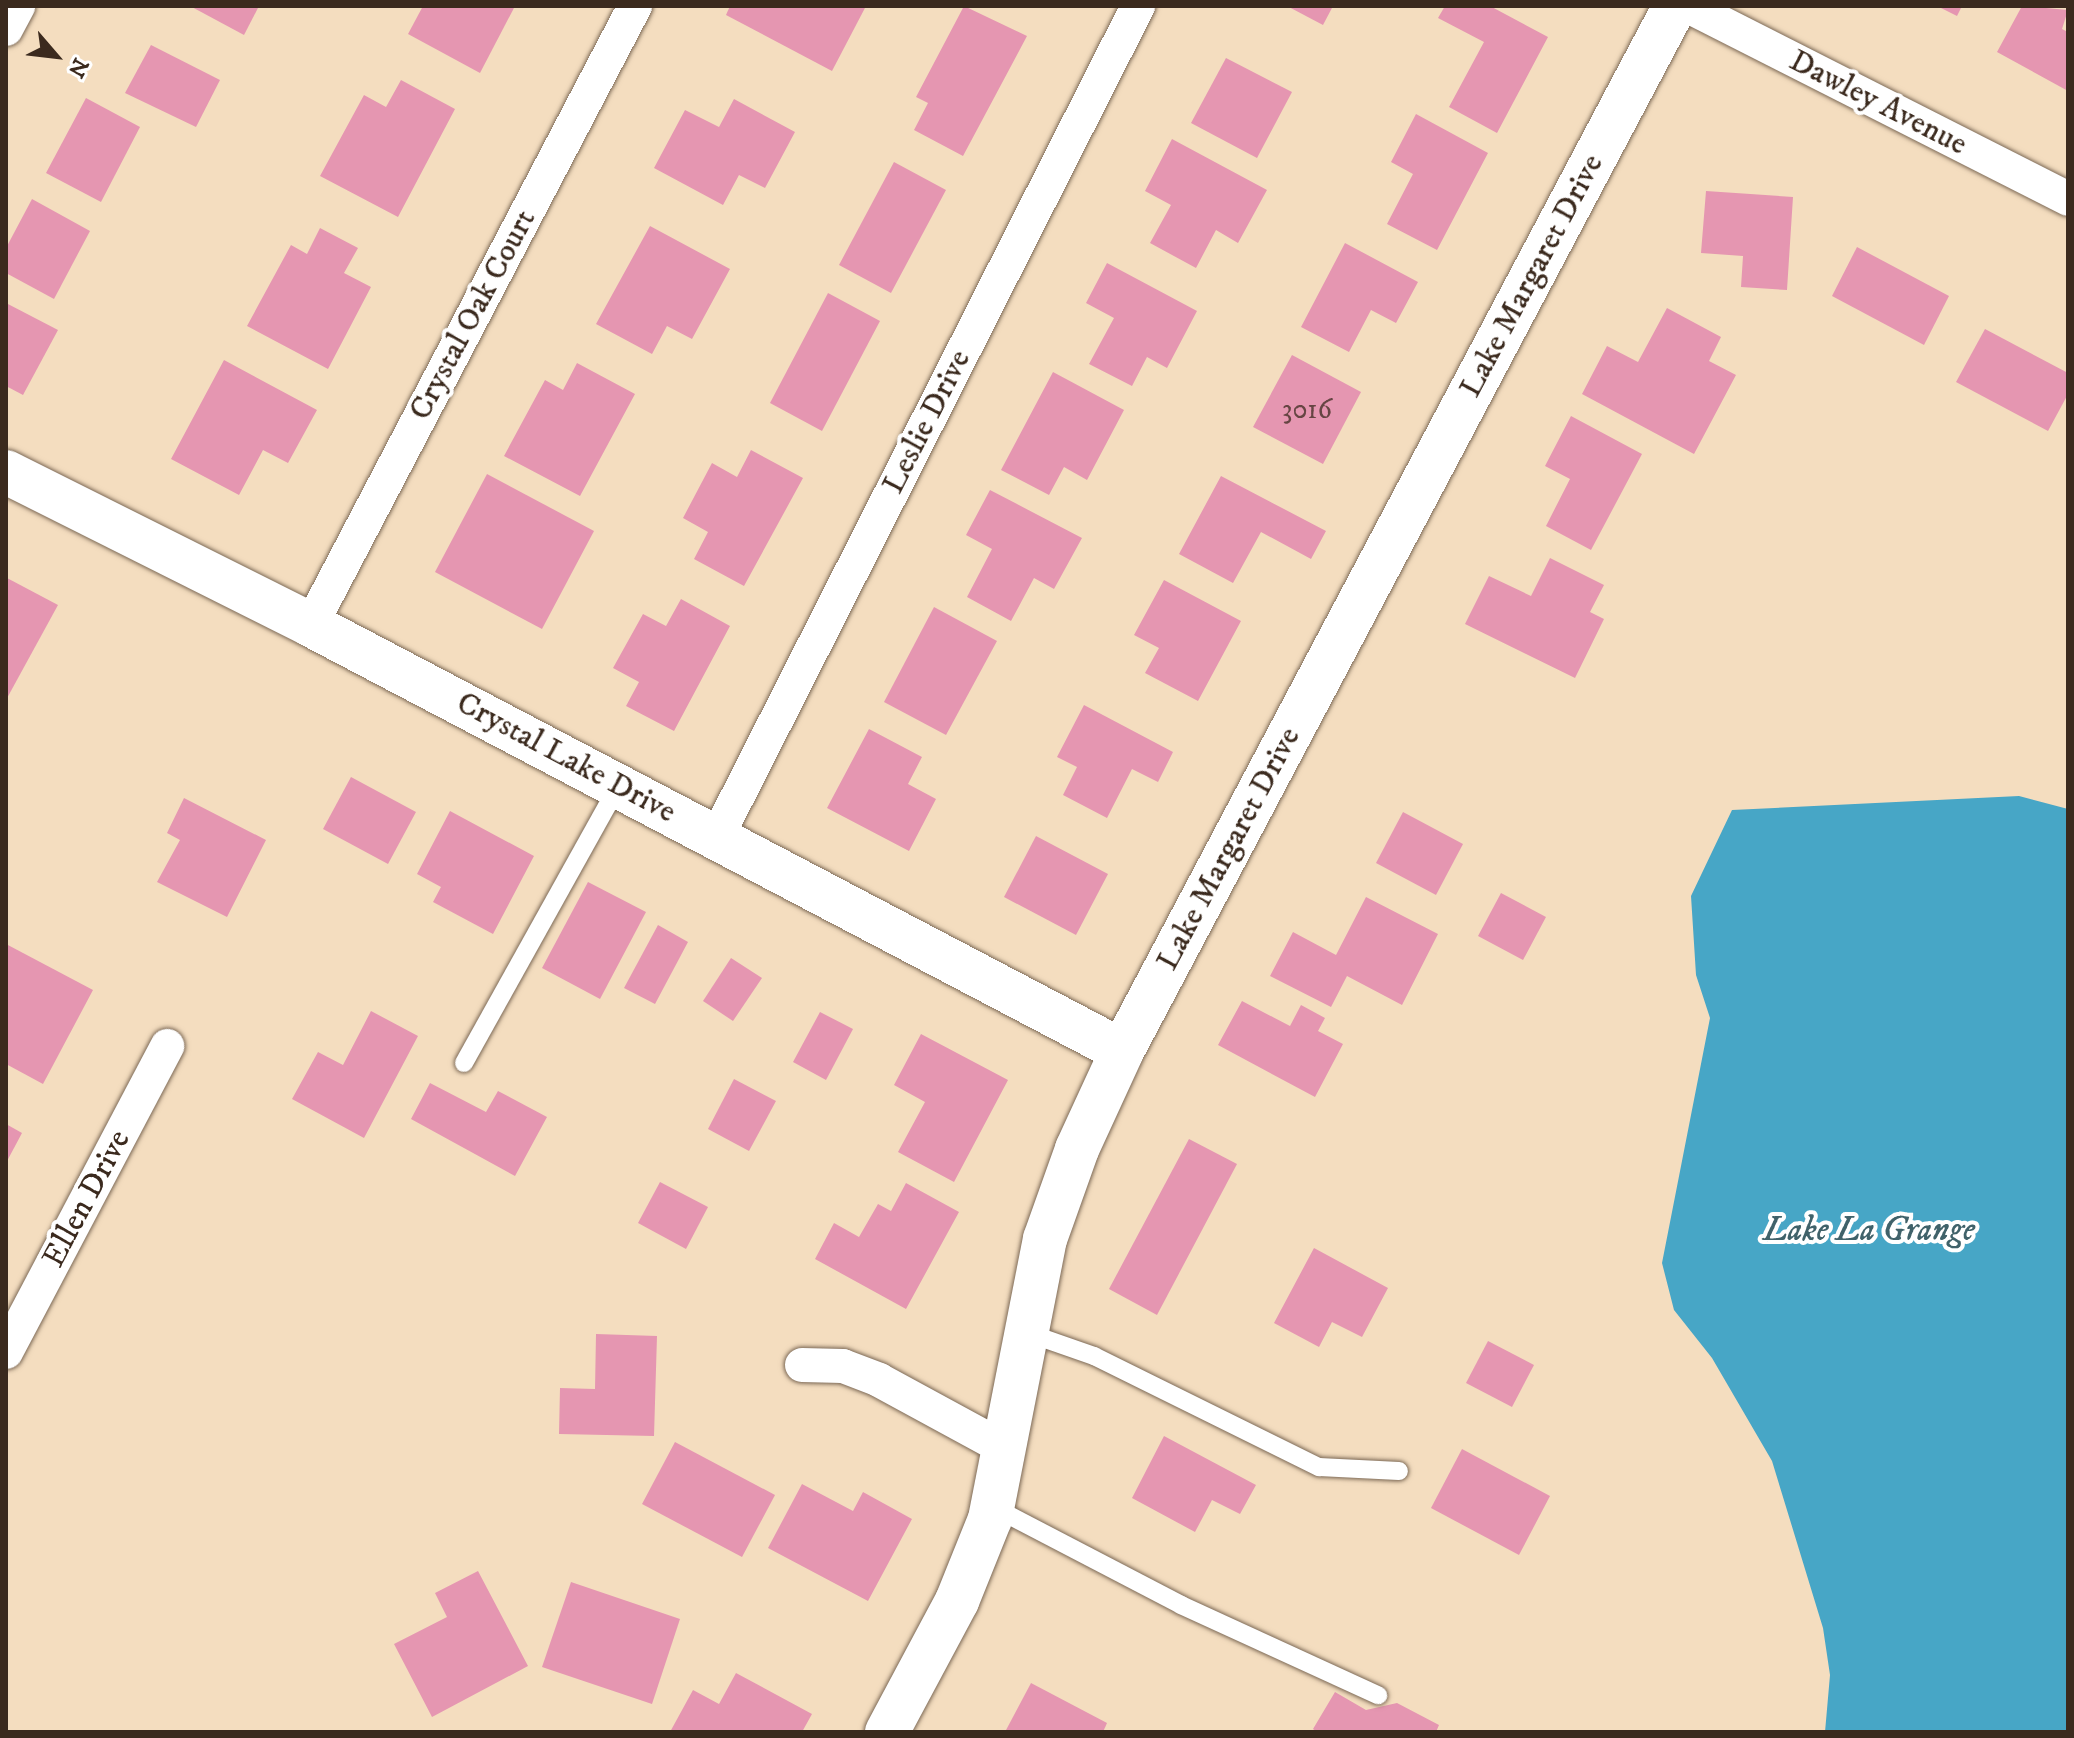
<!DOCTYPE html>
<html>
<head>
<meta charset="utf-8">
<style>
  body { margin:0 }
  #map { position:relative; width:2074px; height:1738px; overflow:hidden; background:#f4ddbf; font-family:"IM FELL DW Pica",serif }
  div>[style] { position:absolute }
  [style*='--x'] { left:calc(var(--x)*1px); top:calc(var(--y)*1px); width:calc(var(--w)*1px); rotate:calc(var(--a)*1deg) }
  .water>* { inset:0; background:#47a6c6 }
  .building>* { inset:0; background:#e596b1 }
  .roads { filter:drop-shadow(0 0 2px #7c6956) drop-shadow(0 0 2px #7c6956) }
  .service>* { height:18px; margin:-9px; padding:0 9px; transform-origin:9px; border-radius:9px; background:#fff }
  .minor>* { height:34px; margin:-17px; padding:0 17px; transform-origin:17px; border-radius:17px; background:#fff }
  .tertiary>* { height:44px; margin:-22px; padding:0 22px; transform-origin:22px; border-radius:22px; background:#fff }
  span { translate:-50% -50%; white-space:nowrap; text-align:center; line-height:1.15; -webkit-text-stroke:8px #fff; paint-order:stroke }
  .number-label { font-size:28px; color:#664543 }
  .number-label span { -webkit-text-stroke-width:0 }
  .street-label { font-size:32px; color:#3b2a1e }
  .water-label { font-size:34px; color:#40626a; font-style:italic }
  .frame { position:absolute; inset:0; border:8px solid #3b2a1e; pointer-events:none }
  .north { position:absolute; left:16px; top:16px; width:80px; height:80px; -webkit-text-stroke:6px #fff; paint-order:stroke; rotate:118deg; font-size:22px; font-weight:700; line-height:32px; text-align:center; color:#3b2a1e }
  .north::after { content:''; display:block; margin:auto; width:28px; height:36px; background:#3b2a1e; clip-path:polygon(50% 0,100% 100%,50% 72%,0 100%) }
</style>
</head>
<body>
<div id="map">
  <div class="water">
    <div style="clip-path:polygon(2019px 796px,2068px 809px,2068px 1732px,1825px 1732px,1830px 1675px,1823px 1628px,1772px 1461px,1712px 1358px,1674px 1310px,1662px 1263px,1710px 1018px,1696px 975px,1691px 896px,1732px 810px)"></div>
  </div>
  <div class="building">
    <div style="clip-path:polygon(190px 6px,259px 6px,244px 35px)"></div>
    <div style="clip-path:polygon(423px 6px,515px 6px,480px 73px,408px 34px)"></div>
    <div style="clip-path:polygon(730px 6px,866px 6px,832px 71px,726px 15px)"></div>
    <div style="clip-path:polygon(964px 6px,1027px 36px,963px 156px,914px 130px,928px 103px,916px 97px)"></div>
    <div style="clip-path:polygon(1287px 6px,1333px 6px,1323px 25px)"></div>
    <div style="clip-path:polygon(1445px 6px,1490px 6px,1548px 37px,1497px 133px,1449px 107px,1484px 42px,1438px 18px)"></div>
    <div style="clip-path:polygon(1937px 6px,1962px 6px,1957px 16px)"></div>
    <div style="clip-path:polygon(2022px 6px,2068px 10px,2062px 29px,2068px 32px,2068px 91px,1997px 52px)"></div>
    <div style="clip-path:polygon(151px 45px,220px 80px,196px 127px,125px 93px)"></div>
    <div style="clip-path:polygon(1226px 58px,1292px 92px,1257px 158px,1191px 123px)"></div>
    <div style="clip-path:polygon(401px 80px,455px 109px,398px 217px,320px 176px,364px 95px,386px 107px)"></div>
    <div style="clip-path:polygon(86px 98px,140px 127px,101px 202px,46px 173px)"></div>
    <div style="clip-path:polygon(734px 99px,795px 132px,765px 188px,739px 175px,723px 205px,654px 168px,685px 110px,719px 127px)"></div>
    <div style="clip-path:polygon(1416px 114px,1488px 153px,1437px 250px,1387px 224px,1413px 174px,1391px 162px)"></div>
    <div style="clip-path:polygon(1172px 139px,1267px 190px,1238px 243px,1216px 230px,1196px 268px,1150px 243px,1171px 205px,1145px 191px)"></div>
    <div style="clip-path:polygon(894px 162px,946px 190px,891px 293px,839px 265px)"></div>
    <div style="clip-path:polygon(1706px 191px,1793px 197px,1787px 290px,1741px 287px,1743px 256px,1701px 253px)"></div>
    <div style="clip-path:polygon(32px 199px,90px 231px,54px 299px,6px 273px,6px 248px)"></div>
    <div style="clip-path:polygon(650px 226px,730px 269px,692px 339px,667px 326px,652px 354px,596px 324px)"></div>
    <div style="clip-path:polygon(320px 228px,358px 248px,344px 273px,371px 287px,328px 369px,247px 326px,291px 245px,307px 254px)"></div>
    <div style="clip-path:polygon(1345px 243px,1418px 282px,1396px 323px,1371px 310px,1349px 352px,1301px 327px)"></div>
    <div style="clip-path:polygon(1857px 247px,1949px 296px,1924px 345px,1832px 296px)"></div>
    <div style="clip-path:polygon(1107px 263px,1197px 311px,1167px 368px,1147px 357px,1132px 386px,1089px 364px,1114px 318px,1086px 303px)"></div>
    <div style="clip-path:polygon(828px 293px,880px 321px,822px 431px,770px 403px)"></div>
    <div style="clip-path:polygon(6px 303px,58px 330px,23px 395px,6px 386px)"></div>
    <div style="clip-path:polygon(1667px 308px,1721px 337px,1709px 361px,1736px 375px,1694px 454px,1582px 394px,1607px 346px,1638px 362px)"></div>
    <div style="clip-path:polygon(1985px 329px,2068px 373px,2068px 394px,2048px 431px,1956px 382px)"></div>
    <div style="clip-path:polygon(1292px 355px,1361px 392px,1323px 464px,1253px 427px)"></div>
    <div style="clip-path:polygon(224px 360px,317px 410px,288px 463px,263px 450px,239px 495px,171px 459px)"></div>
    <div style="clip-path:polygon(577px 363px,635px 394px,580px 496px,504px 456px,545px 380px,563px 390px)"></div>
    <div style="clip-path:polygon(1053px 372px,1124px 410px,1087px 480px,1064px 467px,1049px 495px,1001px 470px)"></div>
    <div style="clip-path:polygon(1571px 416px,1642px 454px,1591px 550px,1546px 526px,1570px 479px,1545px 466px)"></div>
    <div style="clip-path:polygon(751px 450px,803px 478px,744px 586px,694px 559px,708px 532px,683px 518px,712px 463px,737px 477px)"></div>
    <div style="clip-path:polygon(487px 474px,594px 531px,542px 629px,435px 572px)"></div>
    <div style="clip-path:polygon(1221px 476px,1326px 531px,1311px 559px,1261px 532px,1233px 583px,1179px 554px)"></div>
    <div style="clip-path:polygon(990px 490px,1082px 538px,1054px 589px,1034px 578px,1011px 621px,967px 597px,992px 549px,966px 535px)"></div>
    <div style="clip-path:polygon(1550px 558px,1604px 585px,1590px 612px,1604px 619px,1575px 678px,1465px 624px,1489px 576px,1531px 596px)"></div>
    <div style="clip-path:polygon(7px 578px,58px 605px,6px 700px,6px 580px)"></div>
    <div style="clip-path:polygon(1164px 580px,1241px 621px,1198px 701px,1145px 673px,1159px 648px,1134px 635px)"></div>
    <div style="clip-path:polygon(681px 599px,730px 626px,674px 731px,626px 706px,639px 682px,613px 668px,643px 614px,666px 626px)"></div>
    <div style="clip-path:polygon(934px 607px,997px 641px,946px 735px,884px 702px)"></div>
    <div style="clip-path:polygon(1084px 705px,1173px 752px,1158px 782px,1132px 769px,1107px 818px,1063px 795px,1077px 767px,1057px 757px)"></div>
    <div style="clip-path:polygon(869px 729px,922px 757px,908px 784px,936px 799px,909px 851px,827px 808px)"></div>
    <div style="clip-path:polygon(351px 777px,416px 812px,388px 864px,323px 829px)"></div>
    <div style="clip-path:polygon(184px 798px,266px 840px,227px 917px,157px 882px,180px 840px,167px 833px)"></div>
    <div style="clip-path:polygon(450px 811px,534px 856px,493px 934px,433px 902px,441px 887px,417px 874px)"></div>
    <div style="clip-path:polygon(1403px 812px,1463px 844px,1436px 895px,1376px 863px)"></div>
    <div style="clip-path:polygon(1036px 836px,1108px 874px,1076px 935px,1004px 897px)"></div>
    <div style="clip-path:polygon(588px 882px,646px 912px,600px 999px,542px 968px)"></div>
    <div style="clip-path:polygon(1501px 893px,1546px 917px,1523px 960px,1478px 936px)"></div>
    <div style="clip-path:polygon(1366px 897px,1438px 934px,1402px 1005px,1347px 976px,1331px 1007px,1270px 976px,1293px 932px,1336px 955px)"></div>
    <div style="clip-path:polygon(658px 925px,688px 942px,655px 1004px,624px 988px)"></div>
    <div style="clip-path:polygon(6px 944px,93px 990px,43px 1084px,6px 1064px)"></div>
    <div style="clip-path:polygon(731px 958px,762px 978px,733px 1021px,703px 1001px)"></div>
    <div style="clip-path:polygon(1242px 1001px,1290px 1026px,1301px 1005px,1325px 1018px,1318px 1031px,1343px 1044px,1315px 1097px,1218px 1045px)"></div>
    <div style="clip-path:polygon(371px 1011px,418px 1036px,364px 1138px,292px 1099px,318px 1052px,343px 1065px)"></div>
    <div style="clip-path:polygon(820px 1012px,853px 1029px,826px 1080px,793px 1062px)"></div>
    <div style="clip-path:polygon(921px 1034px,1008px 1080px,954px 1182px,898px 1152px,925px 1102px,894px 1085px)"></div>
    <div style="clip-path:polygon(734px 1079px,776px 1101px,749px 1151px,708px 1129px)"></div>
    <div style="clip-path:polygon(430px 1083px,486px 1112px,498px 1091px,547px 1117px,515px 1176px,411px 1119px)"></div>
    <div style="clip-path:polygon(6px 1124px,22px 1133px,6px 1163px)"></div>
    <div style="clip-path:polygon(1189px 1139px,1237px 1164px,1157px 1315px,1109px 1289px)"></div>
    <div style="clip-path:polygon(660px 1182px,708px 1207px,686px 1249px,638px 1223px)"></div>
    <div style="clip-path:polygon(906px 1183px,959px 1212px,906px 1309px,815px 1259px,834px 1223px,859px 1237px,878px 1204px,891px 1211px)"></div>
    <div style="clip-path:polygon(1314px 1248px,1388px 1288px,1362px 1337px,1332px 1322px,1319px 1347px,1274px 1323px)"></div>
    <div style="clip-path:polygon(596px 1334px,657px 1336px,654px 1436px,559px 1434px,560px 1388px,595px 1389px)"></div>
    <div style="clip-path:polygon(1488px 1341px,1534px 1365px,1512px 1407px,1466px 1383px)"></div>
    <div style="clip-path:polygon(1164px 1436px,1256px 1485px,1240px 1514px,1212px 1500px,1195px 1532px,1132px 1498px)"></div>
    <div style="clip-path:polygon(675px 1442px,775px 1495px,742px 1557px,642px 1504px)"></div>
    <div style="clip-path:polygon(1462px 1449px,1550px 1496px,1519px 1555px,1431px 1508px)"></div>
    <div style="clip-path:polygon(802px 1484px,853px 1511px,863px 1492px,912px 1519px,868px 1601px,768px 1548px)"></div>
    <div style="clip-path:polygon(478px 1571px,528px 1666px,432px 1717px,394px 1644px,447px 1617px,435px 1593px)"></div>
    <div style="clip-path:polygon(571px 1582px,680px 1619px,652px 1704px,542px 1667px)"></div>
    <div style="clip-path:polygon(736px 1673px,812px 1714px,802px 1732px,670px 1732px,693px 1690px,719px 1704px)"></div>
    <div style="clip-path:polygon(1031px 1683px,1107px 1723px,1103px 1732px,1005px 1732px)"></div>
    <div style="clip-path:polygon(1335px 1692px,1366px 1710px,1397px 1703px,1439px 1725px,1436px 1732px,1317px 1732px,1313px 1729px)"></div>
  </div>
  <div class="roads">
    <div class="service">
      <div style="--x:464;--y:1063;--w:317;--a:-60.9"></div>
      <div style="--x:1028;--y:1333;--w:70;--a:19.2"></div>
      <div style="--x:1094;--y:1356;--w:251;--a:26.3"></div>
      <div style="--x:1319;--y:1467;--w:80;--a:2.9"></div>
      <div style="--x:993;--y:1507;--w:212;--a:27.5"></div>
      <div style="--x:1181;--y:1605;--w:217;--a:24.6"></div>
    </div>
    <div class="minor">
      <div style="--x:1688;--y:6;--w:426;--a:26.9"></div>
      <div style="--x:6;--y:29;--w:26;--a:-62"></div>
      <div style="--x:311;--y:625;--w:699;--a:-62.37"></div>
      <div style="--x:717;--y:837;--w:932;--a:-63.13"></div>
      <div style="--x:6;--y:1352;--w:346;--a:-62.2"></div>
      <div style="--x:802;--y:1365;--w:41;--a:1.4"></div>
      <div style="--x:843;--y:1366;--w:39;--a:21"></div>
      <div style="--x:879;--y:1380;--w:145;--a:28.5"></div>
    </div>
    <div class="tertiary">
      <div style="--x:6;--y:472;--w:341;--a:26.6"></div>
      <div style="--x:311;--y:625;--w:916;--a:27.71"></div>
      <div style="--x:887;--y:1732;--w:149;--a:-61.9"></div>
      <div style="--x:957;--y:1601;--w:88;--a:-68.1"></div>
      <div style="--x:990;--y:1519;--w:285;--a:-78.9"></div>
      <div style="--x:1045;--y:1239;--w:96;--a:-70.4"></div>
      <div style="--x:1077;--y:1149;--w:108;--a:-65.3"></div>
      <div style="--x:1122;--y:1051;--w:1182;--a:-62.11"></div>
    </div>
  </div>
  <div class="number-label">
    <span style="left:1307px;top:410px">3016</span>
  </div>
  <div class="street-label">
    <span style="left:1878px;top:103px;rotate:27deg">Dawley Avenue</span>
    <span style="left:1532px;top:276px;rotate:-62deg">Lake Margaret Drive</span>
    <span style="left:473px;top:315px;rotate:-62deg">Crystal Oak Court</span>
    <span style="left:927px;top:422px;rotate:-63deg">Leslie Drive</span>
    <span style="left:566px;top:758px;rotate:28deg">Crystal Lake Drive</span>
    <span style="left:1229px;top:849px;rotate:-62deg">Lake Margaret Drive</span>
    <span style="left:87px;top:1199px;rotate:-62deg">Ellen Drive</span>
  </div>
  <div class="water-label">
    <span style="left:1869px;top:1231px">Lake La Grange</span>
  </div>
  <div class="frame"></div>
  <div class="north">N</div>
</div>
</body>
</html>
